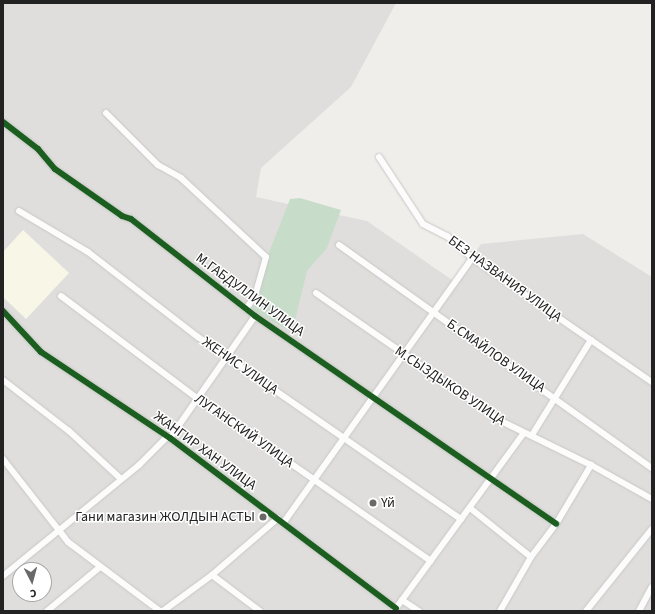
<!DOCTYPE html>
<html>
<head>
<meta charset="utf-8">
<style>
  body { margin:0 }
  #map { position:relative; width:655px; height:614px; overflow:hidden; background:#f0eeea; font-family:"Source Sans 3",sans-serif }
  div>[style] { position:absolute }
  [style*='--x'] { left:calc(var(--x)*1px); top:calc(var(--y)*1px); width:calc(var(--w)*1px); rotate:calc(var(--a)*1deg) }
  .residential>* { inset:0; background:#dfdedc }
  .education>* { inset:0; background:#f8f7e7 }
  .cemetery>* { inset:0; background:#c8dcca }
  .roads { filter:drop-shadow(0 0 1px #c9c8c6) drop-shadow(0 0 1px #c9c8c6) }
  .minor>* { height:6px; margin:-3px; padding:0 3px; transform-origin:3px; border-radius:3px; background:#fdfcfc }
  .cycleway>* { height:6px; margin:-3px; padding:0 3px; transform-origin:3px; border-radius:3px; background:#1b5e20 }
  .dots>* { width:11px; height:11px; translate:-50% -50%; box-sizing:border-box; border:2px solid #fff; border-radius:50% }
  span { translate:-50% -50%; white-space:nowrap; text-align:center; line-height:1.15; -webkit-text-stroke:3px #fff; paint-order:stroke }
  .street-label { font-size:14px; color:#222 }
  .poi-label { font-size:14px; color:#222 }
  .left { translate:0 -50%; text-align:left }
  .right { translate:-100% -50%; text-align:right }
  .frame { position:absolute; inset:0; border:4px solid #222; pointer-events:none }
  .north { position:absolute; left:12px; top:562px; width:40px; height:40px; box-sizing:border-box; background:#fff; border:1px solid #a7a7a7; border-radius:50%; rotate:174deg; font-size:11px; font-weight:700; line-height:16px; text-align:center; color:#222 }
  .north::after { content:''; display:block; margin:auto; width:14px; height:18px; background:#6a6968; clip-path:polygon(50% 0,100% 100%,50% 72%,0 100%) }
</style>
</head>
<body>
<div id="map">
  <div class="residential">
    <div style="clip-path:polygon(evenodd,3px 3px,396px 3px,351px 87px,261px 168px,256px 197px,367px 221px,455px 282px,481px 244px,583px 234px,652px 277px,652px 611px,3px 611px,3px 3px,20px 570px,44px 570px,44px 594px,20px 594px,20px 570px)"></div>
  </div>
  <div class="education">
    <div style="clip-path:polygon(23px 230px,69px 273px,26px 319px,3px 297px,3px 252px)"></div>
  </div>
  <div class="cemetery">
    <div style="clip-path:polygon(300px 198px,341px 210px,327px 248px,307px 271px,292px 332px,252px 311px,270px 250px,290px 199px)"></div>
  </div>
  <div class="roads">
    <div class="minor">
      <div style="--x:106;--y:113;--w:74;--a:45"></div>
      <div style="--x:158;--y:165;--w:26;--a:29"></div>
      <div style="--x:181;--y:178;--w:116;--a:42.9"></div>
      <div style="--x:266;--y:257;--w:41;--a:105.8"></div>
      <div style="--x:255;--y:296;--w:16;--a:125"></div>
      <div style="--x:3;--y:122;--w:44;--a:37.6"></div>
      <div style="--x:38;--y:149;--w:26;--a:50"></div>
      <div style="--x:55;--y:169;--w:82;--a:35"></div>
      <div style="--x:122;--y:216;--w:9;--a:18"></div>
      <div style="--x:131;--y:219;--w:157;--a:38"></div>
      <div style="--x:255;--y:316;--w:366;--a:34.6"></div>
      <div style="--x:379;--y:157;--w:80;--a:56.7"></div>
      <div style="--x:423;--y:224;--w:27;--a:27"></div>
      <div style="--x:447;--y:236;--w:33;--a:41"></div>
      <div style="--x:472;--y:258;--w:219;--a:34.6"></div>
      <div style="--x:19;--y:211;--w:80;--a:30.7"></div>
      <div style="--x:88;--y:252;--w:139;--a:37.7"></div>
      <div style="--x:198;--y:337;--w:320;--a:34.7"></div>
      <div style="--x:339;--y:245;--w:384;--a:35.5"></div>
      <div style="--x:316;--y:293;--w:225;--a:34.7"></div>
      <div style="--x:501;--y:421;--w:100;--a:26.1"></div>
      <div style="--x:591;--y:465;--w:70;--a:29.1"></div>
      <div style="--x:61;--y:296;--w:170;--a:36.9"></div>
      <div style="--x:197;--y:398;--w:285;--a:34.9"></div>
      <div style="--x:3;--y:311;--w:56;--a:47.2"></div>
      <div style="--x:41;--y:352;--w:155;--a:33.7"></div>
      <div style="--x:170;--y:438;--w:283;--a:37"></div>
      <div style="--x:3;--y:380;--w:83;--a:37.7"></div>
      <div style="--x:69;--y:431;--w:69;--a:42.7"></div>
      <div style="--x:532;--y:435;--w:112;--a:-58.2"></div>
      <div style="--x:170;--y:438;--w:149;--a:-55.1"></div>
      <div style="--x:3;--y:459;--w:105;--a:51.9"></div>
      <div style="--x:68;--y:542;--w:115;--a:36.9"></div>
      <div style="--x:470;--y:508;--w:78;--a:38.8"></div>
      <div style="--x:284;--y:522;--w:324;--a:-54.5"></div>
      <div style="--x:212;--y:575;--w:60;--a:36.9"></div>
      <div style="--x:3;--y:576;--w:176;--a:-39.2"></div>
      <div style="--x:139;--y:465;--w:40;--a:-45"></div>
      <div style="--x:402;--y:600;--w:20;--a:33"></div>
      <div style="--x:47;--y:611;--w:69;--a:-39.7"></div>
      <div style="--x:163;--y:611;--w:61;--a:-36.3"></div>
      <div style="--x:212;--y:575;--w:87;--a:-40.8"></div>
      <div style="--x:394;--y:611;--w:220;--a:-53.9"></div>
      <div style="--x:500;--y:611;--w:62;--a:-60.1"></div>
      <div style="--x:531;--y:557;--w:41;--a:-52.9"></div>
      <div style="--x:556;--y:524;--w:69;--a:-59.3"></div>
      <div style="--x:586;--y:611;--w:105;--a:-51.2"></div>
      <div style="--x:639;--y:611;--w:27;--a:-62"></div>
    </div>
  </div>
  <div class="cycleway">
    <div style="--x:3;--y:122;--w:44;--a:37.6"></div>
    <div style="--x:38;--y:149;--w:26;--a:50"></div>
    <div style="--x:55;--y:169;--w:82;--a:35"></div>
    <div style="--x:122;--y:216;--w:9;--a:18"></div>
    <div style="--x:131;--y:219;--w:157;--a:38"></div>
    <div style="--x:255;--y:316;--w:366;--a:34.6"></div>
    <div style="--x:3;--y:311;--w:56;--a:47.2"></div>
    <div style="--x:41;--y:352;--w:155;--a:33.7"></div>
    <div style="--x:170;--y:438;--w:283;--a:37"></div>
  </div>
  <div class="dots">
    <div style="left:373px;top:503px;background:#6a6968"></div>
    <div style="left:263px;top:517px;background:#6a6968"></div>
  </div>
  <div class="street-label">
    <span style="left:505px;top:279px;rotate:36deg">БЕЗ НАЗВАНИЯ УЛИЦА</span>
    <span style="left:250px;top:295px;rotate:36deg">М.ГАБДУЛЛИН УЛИЦА</span>
    <span style="left:496px;top:356px;rotate:35deg">Б.СМАЙЛОВ УЛИЦА</span>
    <span style="left:240px;top:366px;rotate:35deg">ЖЕНИС УЛИЦА</span>
    <span style="left:450px;top:386px;rotate:34deg">М.СЫЗДЫКОВ УЛИЦА</span>
    <span style="left:244px;top:431px;rotate:35deg">ЛУГАНСКИЙ УЛИЦА</span>
    <span style="left:205px;top:451px;rotate:36deg">ЖАНГИР ХАН УЛИЦА</span>
  </div>
  <div class="poi-label">
    <span class="left" style="left:381px;top:503px">Үй</span>
    <span class="right" style="left:255px;top:517px">Гани магазин ЖОЛДЫН АСТЫ</span>
  </div>
  <div class="frame"></div>
  <div class="north">С</div>
</div>
</body>
</html>
